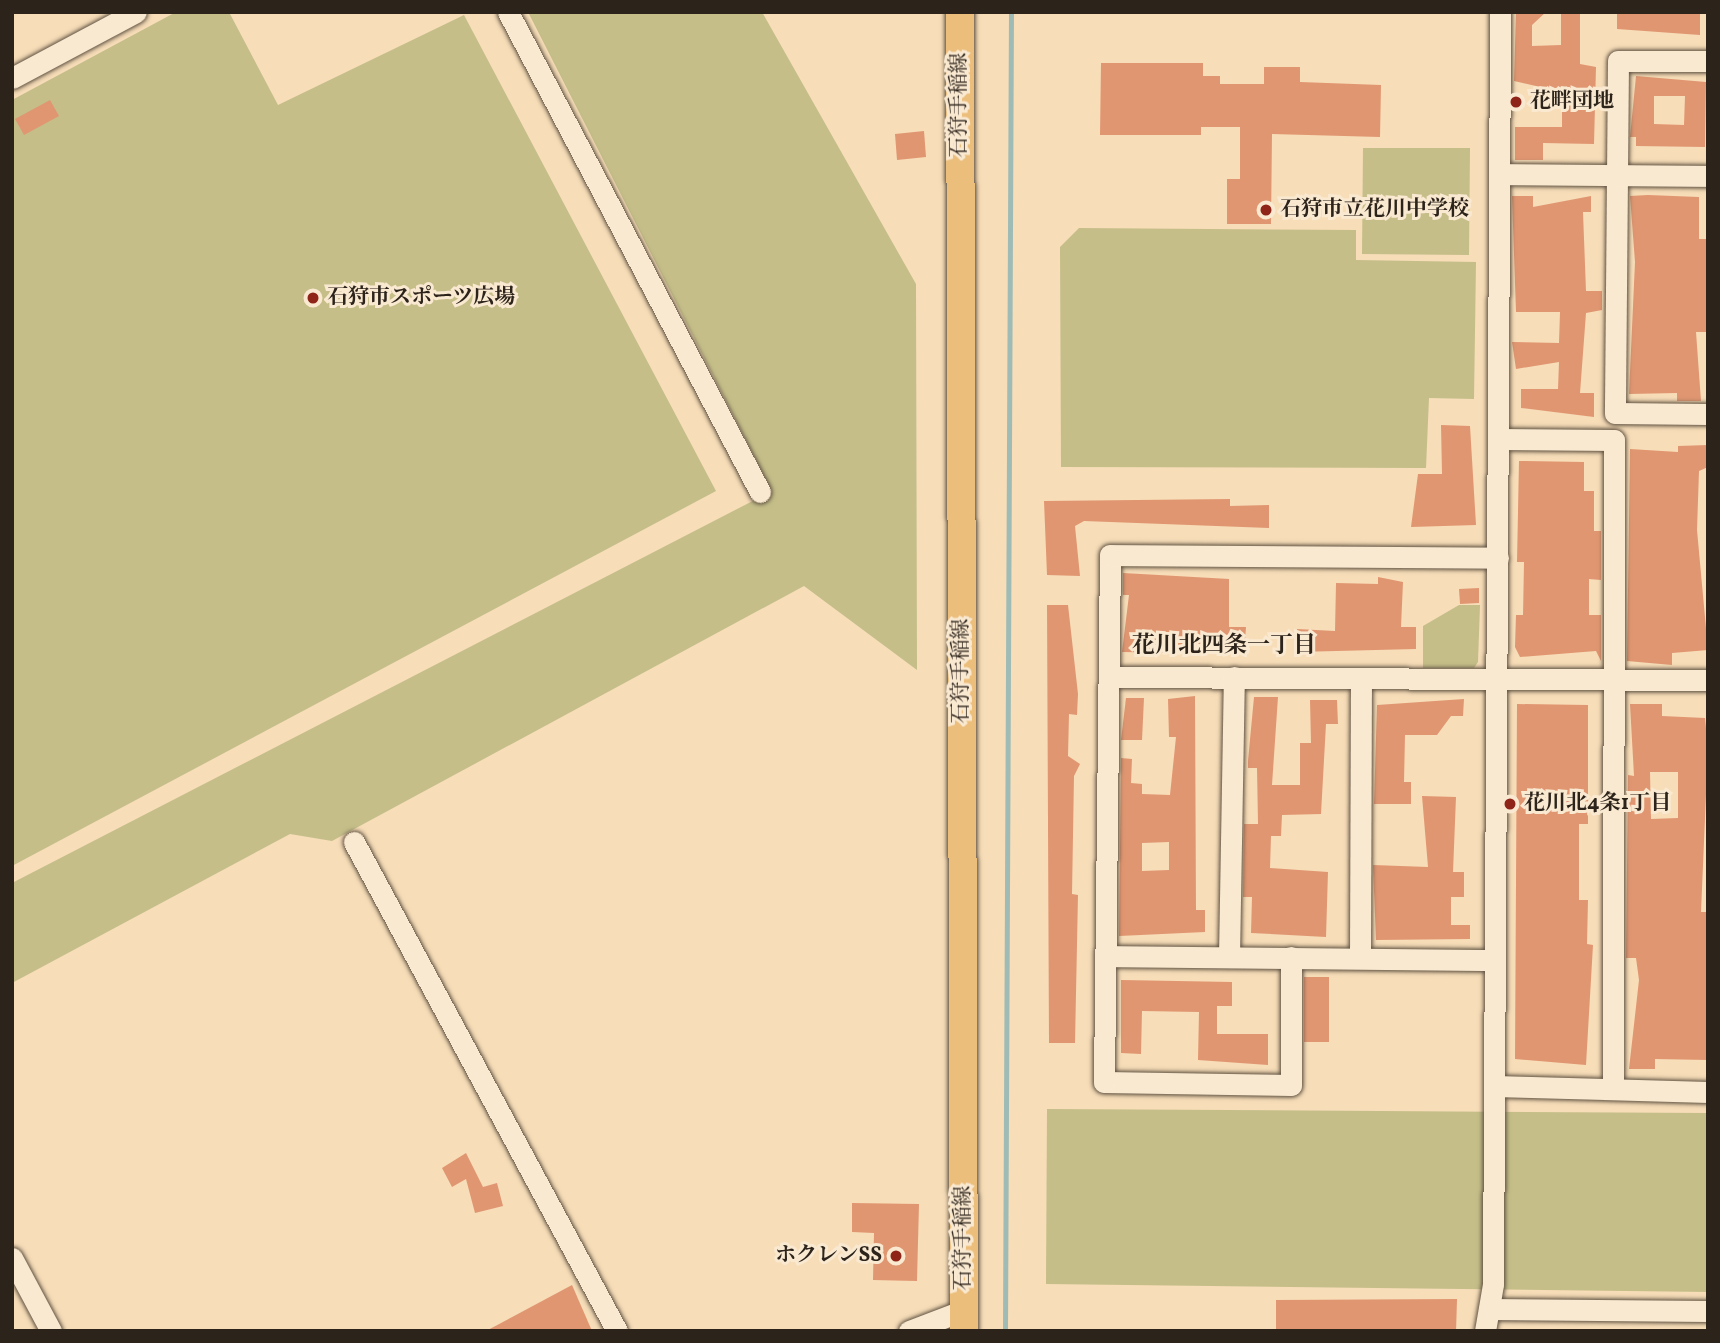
<!DOCTYPE html>
<html>
<head>
<meta charset="utf-8">
<style>
  body { margin:0 }
  #map { position:relative; width:1720px; height:1343px; overflow:hidden; background:#f7ddb8; font-family:Vollkorn,"Noto Serif JP",serif }
  div>[style] { position:absolute }
  [style*='--x'] { left:calc(var(--x)*1px); top:calc(var(--y)*1px); width:calc(var(--w)*1px); rotate:calc(var(--a)*1deg) }
  .green>* { inset:0; background:#c5be89 }
  .stream>* { height:5px; margin:-2.5px; padding:0 2.5px; transform-origin:2.5px; border-radius:2.5px; background:#9ebbb5 }
  .building>* { inset:0; background:#e09671 }
  .roads { filter:drop-shadow(0 0 2px #5f5242) drop-shadow(0 0 2px #5f5242) }
  .minor>* { height:21px; margin:-10.5px; padding:0 10.5px; transform-origin:10.5px; border-radius:10.5px; background:#fae9d1 }
  .major>* { height:28px; margin:-14px; padding:0 14px; transform-origin:14px; border-radius:14px; background:#ecbe7c }
  .dots>* { width:19px; height:19px; translate:-50% -50%; box-sizing:border-box; border:4px solid #fae9d1; border-radius:50% }
  span { translate:-50% -50%; white-space:nowrap; text-align:center; line-height:1.15; -webkit-text-stroke:6px #fae9d1; paint-order:stroke }
  .poi-label { font-size:21px; color:#2c231a; font-weight:700 }
  .left { translate:0 -50%; text-align:left }
  .right { translate:-100% -50%; text-align:right }
  .street-label { font-size:21px; color:#2c231a }
  .neighbourhood-label { font-size:23px; color:#2c231a; font-weight:700 }
  .frame { position:absolute; inset:0; border:14px solid #2c231a; pointer-events:none }
</style>
</head>
<body>
<div id="map">
  <div class="green">
    <div style="clip-path:polygon(176px 12px,229px 12px,278px 105px,464px 15px,716px 491px,12px 866px,12px 100px)"></div>
    <div style="clip-path:polygon(528px 12px,762px 12px,916px 284px,917px 670px,804px 586px,332px 841px,290px 834px,12px 983px,12px 883px,772px 491px)"></div>
    <div style="clip-path:polygon(1363px 148px,1470px 148px,1469px 255px,1362px 254px)"></div>
    <div style="clip-path:polygon(1079px 228px,1356px 230px,1356px 260px,1476px 262px,1474px 399px,1429px 398px,1426px 468px,1061px 467px,1060px 247px)"></div>
    <div style="clip-path:polygon(1459px 605px,1480px 605px,1478px 662px,1474px 668px,1423px 668px,1423px 626px)"></div>
    <div style="clip-path:polygon(1047px 1109px,1708px 1113px,1708px 1292px,1046px 1284px)"></div>
  </div>
  <div class="stream">
    <div style="--x:1005;--y:1331;--w:1319;--a:-89.74"></div>
  </div>
  <div class="building">
    <div style="clip-path:polygon(1516px 12px,1546px 12px,1532px 25px,1532px 46px,1561px 45px,1561px 12px,1580px 12px,1580px 64px,1596px 67px,1594px 144px,1543px 143px,1543px 160px,1515px 160px,1515px 127px,1562px 127px,1562px 92px,1514px 81px)"></div>
    <div style="clip-path:polygon(1617px 12px,1700px 12px,1700px 35px,1617px 29px)"></div>
    <div style="clip-path:polygon(1101px 63px,1203px 63px,1203px 76px,1220px 76px,1220px 84px,1264px 84px,1264px 67px,1300px 67px,1300px 82px,1381px 85px,1380px 137px,1272px 134px,1271px 224px,1227px 224px,1227px 179px,1240px 179px,1240px 127px,1201px 127px,1201px 135px,1100px 135px)"></div>
    <div style="clip-path:polygon(evenodd,1636px 76px,1706px 82px,1705px 147px,1636px 146px,1636px 137px,1630px 137px,1636px 76px,1654px 96px,1685px 96px,1684px 125px,1654px 124px,1654px 96px)"></div>
    <div style="clip-path:polygon(50px 100px,59px 116px,24px 135px,15px 119px)"></div>
    <div style="clip-path:polygon(924px 131px,926px 157px,897px 160px,895px 134px)"></div>
    <div style="clip-path:polygon(1648px 195px,1699px 197px,1699px 239px,1708px 239px,1706px 332px,1696px 332px,1701px 401px,1677px 401px,1677px 393px,1629px 394px,1635px 262px,1630px 196px)"></div>
    <div style="clip-path:polygon(1512px 196px,1533px 196px,1533px 207px,1591px 196px,1591px 212px,1583px 212px,1586px 291px,1602px 291px,1602px 310px,1586px 313px,1580px 393px,1594px 393px,1594px 417px,1521px 408px,1521px 389px,1558px 389px,1559px 362px,1516px 369px,1512px 342px,1559px 343px,1560px 312px,1516px 312px)"></div>
    <div style="clip-path:polygon(1441px 425px,1470px 426px,1476px 525px,1411px 527px,1418px 474px,1442px 474px)"></div>
    <div style="clip-path:polygon(1708px 445px,1708px 467px,1699px 471px,1697px 530px,1708px 650px,1672px 653px,1672px 665px,1627px 661px,1630px 449px,1678px 452px,1678px 446px)"></div>
    <div style="clip-path:polygon(1519px 461px,1584px 462px,1584px 491px,1594px 491px,1594px 531px,1601px 531px,1601px 580px,1589px 579px,1589px 615px,1601px 615px,1601px 661px,1596px 651px,1520px 657px,1515px 647px,1516px 615px,1523px 615px,1524px 562px,1517px 562px)"></div>
    <div style="clip-path:polygon(1230px 499px,1230px 506px,1269px 505px,1269px 528px,1084px 521px,1075px 526px,1080px 576px,1047px 575px,1044px 501px)"></div>
    <div style="clip-path:polygon(1123px 573px,1229px 579px,1229px 627px,1246px 627px,1244px 654px,1122px 652px,1129px 595px,1123px 595px)"></div>
    <div style="clip-path:polygon(1378px 577px,1403px 582px,1401px 627px,1416px 627px,1416px 649px,1296px 652px,1297px 629px,1335px 631px,1336px 583px,1378px 584px)"></div>
    <div style="clip-path:polygon(1479px 588px,1479px 603px,1460px 604px,1459px 589px)"></div>
    <div style="clip-path:polygon(1047px 605px,1068px 605px,1078px 694px,1077px 715px,1069px 714px,1068px 756px,1080px 764px,1074px 776px,1072px 894px,1078px 895px,1075px 1043px,1049px 1043px)"></div>
    <div style="clip-path:polygon(evenodd,1195px 696px,1196px 910px,1205px 910px,1205px 932px,1119px 936px,1121px 758px,1132px 759px,1131px 783px,1142px 784px,1142px 794px,1170px 795px,1176px 737px,1169px 737px,1168px 699px,1195px 696px,1169px 842px,1169px 870px,1142px 871px,1142px 843px,1169px 842px)"></div>
    <div style="clip-path:polygon(1254px 697px,1278px 697px,1272px 785px,1300px 785px,1300px 743px,1311px 743px,1310px 700px,1337px 700px,1338px 724px,1326px 724px,1321px 814px,1282px 815px,1281px 836px,1271px 836px,1270px 868px,1328px 872px,1326px 937px,1251px 933px,1252px 897px,1243px 897px,1244px 824px,1258px 824px,1257px 768px,1248px 768px,1248px 761px)"></div>
    <div style="clip-path:polygon(1126px 698px,1144px 698px,1142px 740px,1121px 740px)"></div>
    <div style="clip-path:polygon(1464px 699px,1463px 716px,1451px 716px,1437px 735px,1405px 735px,1404px 782px,1411px 782px,1411px 804px,1374px 804px,1377px 705px)"></div>
    <div style="clip-path:polygon(1517px 704px,1588px 705px,1588px 824px,1579px 824px,1579px 900px,1588px 900px,1587px 944px,1593px 945px,1586px 1065px,1515px 1059px)"></div>
    <div style="clip-path:polygon(evenodd,1630px 704px,1662px 704px,1662px 716px,1705px 718px,1708px 748px,1701px 912px,1708px 912px,1708px 1060px,1655px 1059px,1655px 1069px,1629px 1069px,1639px 980px,1636px 958px,1626px 958px,1628px 775px,1634px 776px,1630px 704px,1650px 772px,1678px 772px,1678px 818px,1651px 819px,1650px 772px)"></div>
    <div style="clip-path:polygon(1422px 796px,1456px 797px,1453px 872px,1464px 872px,1464px 897px,1451px 897px,1451px 925px,1470px 925px,1470px 939px,1376px 940px,1373px 865px,1428px 867px)"></div>
    <div style="clip-path:polygon(1304px 977px,1329px 977px,1329px 1042px,1304px 1042px)"></div>
    <div style="clip-path:polygon(1121px 980px,1232px 982px,1232px 1006px,1217px 1006px,1217px 1034px,1268px 1034px,1268px 1065px,1198px 1060px,1199px 1012px,1142px 1011px,1141px 1054px,1121px 1053px)"></div>
    <div style="clip-path:polygon(466px 1153px,483px 1187px,497px 1183px,503px 1206px,475px 1213px,466px 1179px,452px 1187px,442px 1168px)"></div>
    <div style="clip-path:polygon(852px 1203px,919px 1204px,917px 1281px,873px 1280px,874px 1233px,852px 1232px)"></div>
    <div style="clip-path:polygon(572px 1285px,592px 1331px,486px 1331px)"></div>
    <div style="clip-path:polygon(1457px 1299px,1456px 1331px,1276px 1331px,1276px 1300px)"></div>
  </div>
  <div class="roads">
    <div class="minor">
      <div style="--x:508;--y:12;--w:542;--a:62.3"></div>
      <div style="--x:1708;--y:61;--w:90;--a:180"></div>
      <div style="--x:1618;--y:61;--w:352;--a:90.5"></div>
      <div style="--x:1615;--y:413;--w:93;--a:0.6"></div>
      <div style="--x:12;--y:78;--w:140;--a:-28"></div>
      <div style="--x:1499;--y:174;--w:209;--a:0.5"></div>
      <div style="--x:1498;--y:439;--w:116;--a:0.5"></div>
      <div style="--x:1614;--y:440;--w:649;--a:90.09"></div>
      <div style="--x:1111;--y:677;--w:597;--a:0.29"></div>
      <div style="--x:354;--y:842;--w:555;--a:61.73"></div>
      <div style="--x:1106;--y:956;--w:389;--a:0.6"></div>
      <div style="--x:1229;--y:957;--w:280;--a:-89"></div>
      <div style="--x:1291;--y:957;--w:128;--a:90"></div>
      <div style="--x:1291;--y:1085;--w:187;--a:-179.1"></div>
      <div style="--x:1104;--y:1082;--w:527;--a:-89.35"></div>
      <div style="--x:1110;--y:555;--w:388;--a:0.4"></div>
      <div style="--x:1360;--y:958;--w:280;--a:-89.8"></div>
      <div style="--x:1494;--y:1086;--w:214;--a:1.6"></div>
      <div style="--x:12;--y:1258;--w:83;--a:61.9"></div>
      <div style="--x:1489;--y:1309;--w:219;--a:0.5"></div>
      <div style="--x:909;--y:1331;--w:59;--a:-20.9"></div>
      <div style="--x:1485;--y:1331;--w:48;--a:-80.3"></div>
      <div style="--x:1493;--y:1284;--w:1272;--a:-89.68"></div>
    </div>
    <div class="major">
      <div style="--x:960;--y:12;--w:1319;--a:89.83"></div>
    </div>
  </div>
  <div class="dots">
    <div style="left:1516px;top:102px;background:#8f2418"></div>
    <div style="left:1266px;top:210px;background:#8f2418"></div>
    <div style="left:313px;top:298px;background:#8f2418"></div>
    <div style="left:1510px;top:804px;background:#8f2418"></div>
    <div style="left:896px;top:1256px;background:#8f2418"></div>
  </div>
  <div class="poi-label">
    <span class="left" style="left:1530px;top:102px">花畔団地</span>
    <span class="left" style="left:1280px;top:210px">石狩市立花川中学校</span>
    <span class="left" style="left:327px;top:298px">石狩市スポーツ広場</span>
    <span class="left" style="left:1524px;top:804px">花川北4条1丁目</span>
    <span class="right" style="left:882px;top:1256px">ホクレンSS</span>
  </div>
  <div class="street-label">
    <span style="left:960px;top:105px;rotate:-90deg">石狩手稲線</span>
    <span style="left:962px;top:671px;rotate:-90deg">石狩手稲線</span>
    <span style="left:964px;top:1238px;rotate:-90deg">石狩手稲線</span>
  </div>
  <div class="neighbourhood-label">
    <span style="left:1224px;top:646px">花川北四条一丁目</span>
  </div>
  <div class="frame"></div>
</div>
</body>
</html>
